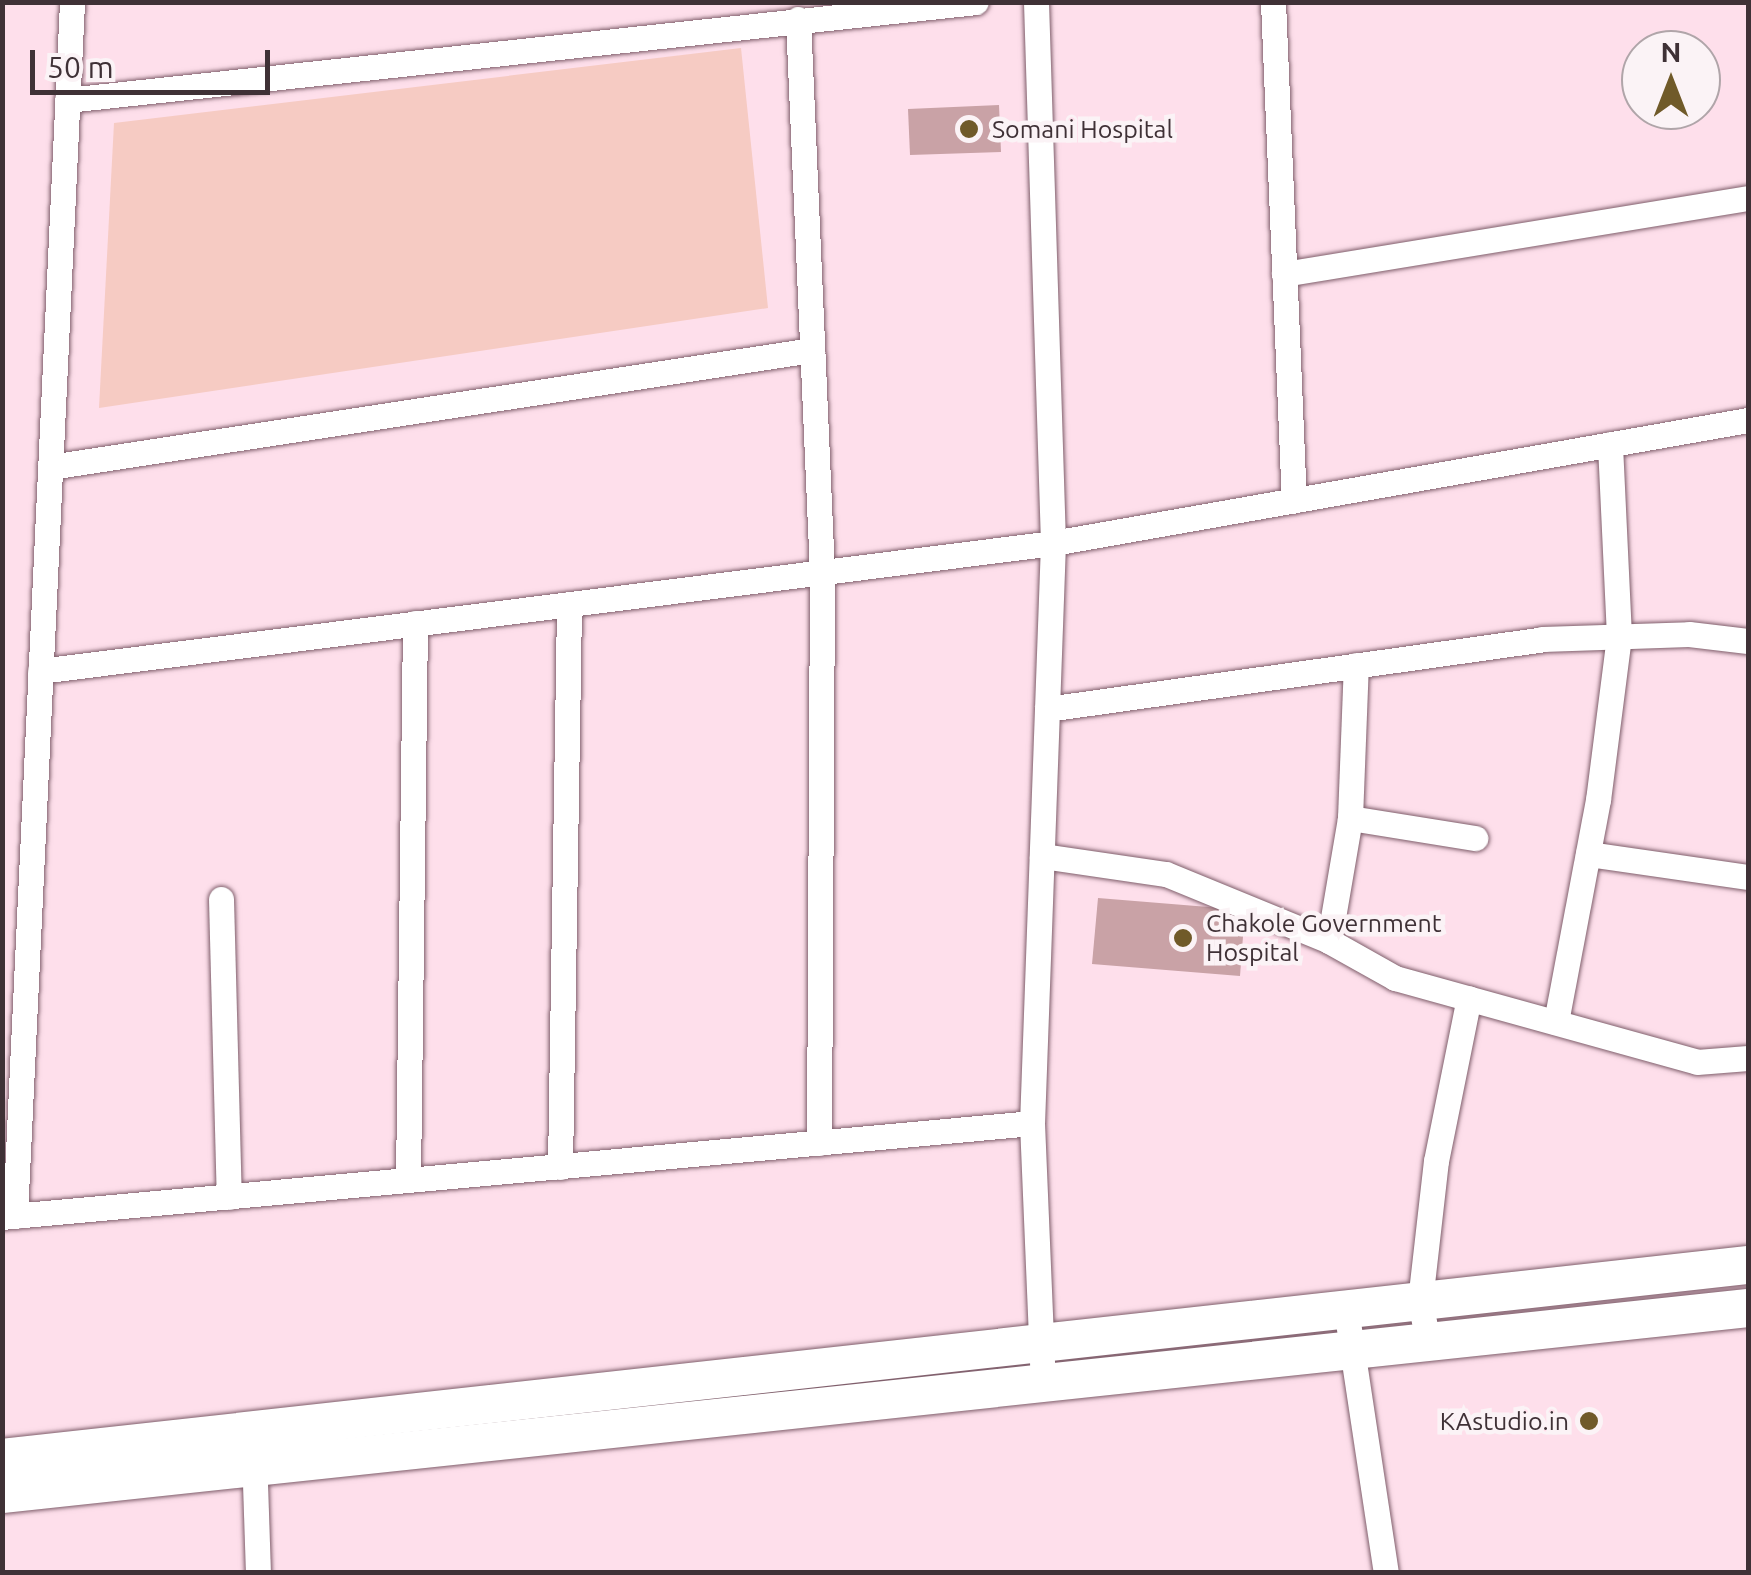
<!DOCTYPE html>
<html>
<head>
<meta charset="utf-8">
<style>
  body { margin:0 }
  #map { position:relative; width:1751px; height:1575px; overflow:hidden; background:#fedfeb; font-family:Ubuntu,sans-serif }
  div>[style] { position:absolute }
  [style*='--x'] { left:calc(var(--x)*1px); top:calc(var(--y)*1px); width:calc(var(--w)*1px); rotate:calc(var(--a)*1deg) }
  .green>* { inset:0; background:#f6cbc3 }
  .building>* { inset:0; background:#c9a2a6 }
  .roads { filter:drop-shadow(0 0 2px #7f5e6b) drop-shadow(0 0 2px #7f5e6b) }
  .street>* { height:25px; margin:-12.5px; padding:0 12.5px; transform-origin:12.5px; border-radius:12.5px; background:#fff }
  .secondary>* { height:38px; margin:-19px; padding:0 19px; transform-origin:19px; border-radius:19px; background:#fff }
  .dots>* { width:28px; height:28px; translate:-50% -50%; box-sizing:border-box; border:5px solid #fbf3f6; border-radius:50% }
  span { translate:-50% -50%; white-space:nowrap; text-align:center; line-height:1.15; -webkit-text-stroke:9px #fbf3f6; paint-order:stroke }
  .poi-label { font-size:25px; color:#3f3136 }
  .left { translate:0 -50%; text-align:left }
  .right { translate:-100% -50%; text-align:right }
  .frame { position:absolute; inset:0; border:5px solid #3f3136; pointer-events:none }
  .north { position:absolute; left:1621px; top:30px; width:100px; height:100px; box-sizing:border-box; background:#fbf3f6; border:2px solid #b0a5a9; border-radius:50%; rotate:0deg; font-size:28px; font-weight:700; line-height:40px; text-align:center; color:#3f3136 }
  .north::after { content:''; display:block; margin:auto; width:35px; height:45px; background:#705a29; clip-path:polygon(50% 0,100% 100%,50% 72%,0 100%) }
  .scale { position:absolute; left:30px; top:50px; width:240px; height:45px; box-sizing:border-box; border:5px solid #3f3136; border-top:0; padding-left:12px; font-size:30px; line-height:35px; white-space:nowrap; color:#3f3136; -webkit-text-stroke:8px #fbf3f6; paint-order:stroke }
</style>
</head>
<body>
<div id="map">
  <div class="green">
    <div style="clip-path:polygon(741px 48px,768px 308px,99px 408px,114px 123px)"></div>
  </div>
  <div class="building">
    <div style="clip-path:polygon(999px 105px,1001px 152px,910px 155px,908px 109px)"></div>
    <div style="clip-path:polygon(1098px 898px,1245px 910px,1240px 976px,1092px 964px)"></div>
  </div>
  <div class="roads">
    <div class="street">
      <div style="--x:1036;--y:2;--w:541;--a:88.2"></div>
      <div style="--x:1053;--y:543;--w:580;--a:92.07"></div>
      <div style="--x:1032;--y:1123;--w:260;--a:87.6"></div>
      <div style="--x:1273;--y:2;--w:499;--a:87.6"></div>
      <div style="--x:798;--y:19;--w:555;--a:87.52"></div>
      <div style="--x:822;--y:573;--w:570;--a:90.3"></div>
      <div style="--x:67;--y:100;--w:914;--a:-6.15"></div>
      <div style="--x:1284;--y:274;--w:470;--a:-9.3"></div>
      <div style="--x:50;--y:467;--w:771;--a:-8.73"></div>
      <div style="--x:40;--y:671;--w:1021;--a:-7.2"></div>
      <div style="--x:1053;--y:543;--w:706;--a:-10.04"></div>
      <div style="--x:1047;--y:709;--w:500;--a:-8"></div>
      <div style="--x:1542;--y:639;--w:147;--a:-1.9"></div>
      <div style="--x:1689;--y:634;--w:59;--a:6.8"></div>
      <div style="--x:1350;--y:818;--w:127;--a:9.1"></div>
      <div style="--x:1588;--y:854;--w:162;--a:8.2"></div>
      <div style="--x:1042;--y:856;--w:125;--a:8.3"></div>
      <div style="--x:1166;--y:874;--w:176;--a:22.3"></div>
      <div style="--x:1329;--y:941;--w:76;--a:29.3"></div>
      <div style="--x:1395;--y:978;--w:313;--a:15.5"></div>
      <div style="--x:1697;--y:1062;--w:51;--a:-4.5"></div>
      <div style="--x:221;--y:899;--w:298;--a:88.5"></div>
      <div style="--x:1329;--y:941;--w:125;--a:-80.3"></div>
      <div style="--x:1350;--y:818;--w:153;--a:-87.8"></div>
      <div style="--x:1556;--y:1022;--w:226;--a:-79.3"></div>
      <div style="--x:1598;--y:800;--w:165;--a:-82.7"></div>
      <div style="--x:1619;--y:636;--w:192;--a:-92.7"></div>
      <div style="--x:560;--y:1167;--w:563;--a:-89.08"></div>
      <div style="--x:408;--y:1180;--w:557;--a:-89.28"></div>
      <div style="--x:15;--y:1216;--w:1215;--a:-87.31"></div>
      <div style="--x:2;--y:1217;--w:1034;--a:-5.21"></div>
      <div style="--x:1346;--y:1309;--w:266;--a:81.4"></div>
      <div style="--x:1428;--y:1342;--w:42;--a:-101"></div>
      <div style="--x:1420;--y:1301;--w:141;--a:-83.5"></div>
      <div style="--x:1436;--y:1161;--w:166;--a:-78.6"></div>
      <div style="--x:254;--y:1453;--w:119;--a:88.1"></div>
    </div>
    <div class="secondary">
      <div style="--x:2;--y:1458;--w:1757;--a:-6.31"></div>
      <div style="--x:2;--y:1494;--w:1756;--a:-6.08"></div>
    </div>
  </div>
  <div class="dots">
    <div style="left:969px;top:129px;background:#705a29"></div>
    <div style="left:1183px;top:938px;background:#705a29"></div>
    <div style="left:1589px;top:1421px;background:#705a29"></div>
  </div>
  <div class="poi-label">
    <span class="left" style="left:992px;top:129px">Somani Hospital</span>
    <span class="left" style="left:1206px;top:938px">Chakole Government<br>Hospital</span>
    <span class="right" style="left:1569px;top:1421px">KAstudio.in</span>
  </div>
  <div class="frame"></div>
  <div class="north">N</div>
  <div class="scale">50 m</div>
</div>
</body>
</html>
